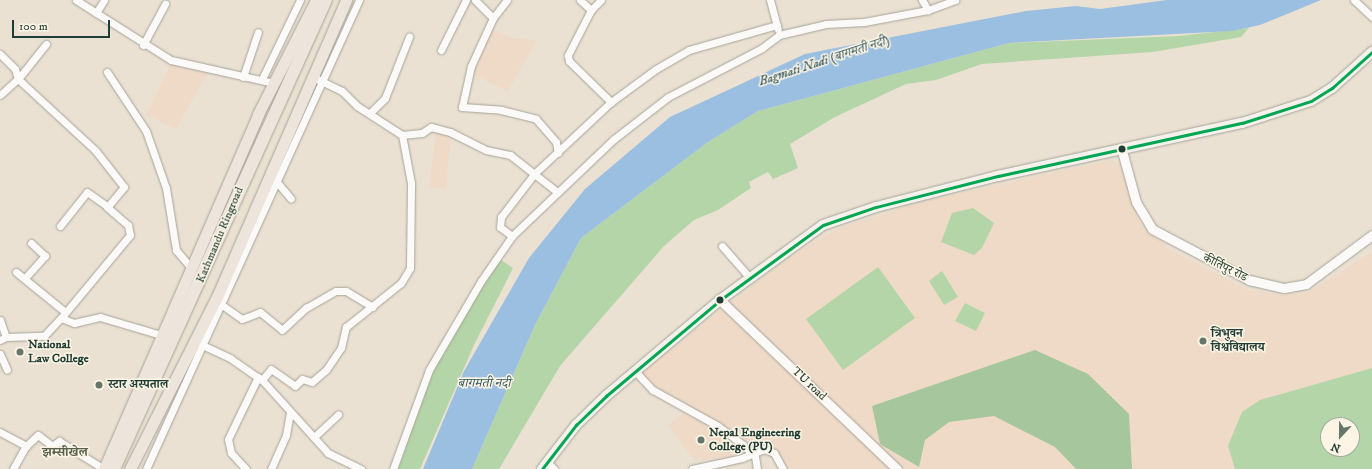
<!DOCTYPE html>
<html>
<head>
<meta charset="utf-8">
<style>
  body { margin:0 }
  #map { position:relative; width:1372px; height:469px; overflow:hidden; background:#eae1d2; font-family:"IM FELL DW Pica","Noto Serif Devanagari",serif }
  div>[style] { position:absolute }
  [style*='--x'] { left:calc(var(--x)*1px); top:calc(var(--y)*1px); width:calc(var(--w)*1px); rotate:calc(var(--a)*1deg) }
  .built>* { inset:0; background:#efdac8 }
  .green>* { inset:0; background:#b4d5a7 }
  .forest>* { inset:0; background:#a6c69d }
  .water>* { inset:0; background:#9bbfe1 }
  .roads { filter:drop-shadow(0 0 1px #a6a49a) drop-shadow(0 0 1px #a6a49a) }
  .minor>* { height:7px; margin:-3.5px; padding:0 3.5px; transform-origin:3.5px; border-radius:3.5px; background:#fcfaf8 }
  .tertiary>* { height:9px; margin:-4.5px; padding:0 4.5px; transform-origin:4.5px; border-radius:4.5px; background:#fcfaf8 }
  .secondary>* { height:10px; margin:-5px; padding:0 5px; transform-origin:5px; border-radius:5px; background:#f5f2ed }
  .primary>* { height:11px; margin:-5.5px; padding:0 5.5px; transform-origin:5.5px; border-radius:5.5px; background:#ede4db }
  .trunk>* { height:12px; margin:-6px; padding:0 6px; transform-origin:6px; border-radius:6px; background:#ede4db }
  .bus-1>* { height:3px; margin:-1.5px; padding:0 1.5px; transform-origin:1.5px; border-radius:1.5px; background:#00a651 }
  .dots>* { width:11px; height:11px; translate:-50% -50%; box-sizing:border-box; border:2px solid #fcf5e5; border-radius:50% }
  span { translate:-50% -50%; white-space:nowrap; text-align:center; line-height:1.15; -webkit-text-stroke:3px #fcf5e5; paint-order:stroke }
  .street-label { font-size:12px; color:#1f3d34 }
  .poi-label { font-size:12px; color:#1f3d34; font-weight:700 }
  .left { translate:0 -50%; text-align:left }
  .water-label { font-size:13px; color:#365a61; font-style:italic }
  .neighbourhood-label { font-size:13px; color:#59614d; font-weight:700 }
  .north { position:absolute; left:1320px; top:417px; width:40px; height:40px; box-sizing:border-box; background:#fcf5e5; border:1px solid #a4ab9e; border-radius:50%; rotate:202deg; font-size:11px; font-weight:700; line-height:16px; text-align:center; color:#1f3d34 }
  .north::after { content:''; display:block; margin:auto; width:14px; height:18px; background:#66766b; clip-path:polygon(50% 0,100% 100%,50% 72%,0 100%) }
  .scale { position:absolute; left:12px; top:20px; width:98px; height:18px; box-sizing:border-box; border:2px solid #1f3d34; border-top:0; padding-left:5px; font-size:12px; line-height:14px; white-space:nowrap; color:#1f3d34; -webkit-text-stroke:3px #fcf5e5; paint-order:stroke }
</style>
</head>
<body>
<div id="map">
  <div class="built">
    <div style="clip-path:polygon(491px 29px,511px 38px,537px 40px,508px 91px,474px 75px)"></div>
    <div style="clip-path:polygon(188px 60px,211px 67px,176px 129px,146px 115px,171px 64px)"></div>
    <div style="clip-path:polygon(436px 130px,451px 135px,446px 189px,429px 187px)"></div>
    <div style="clip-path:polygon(evenodd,1111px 160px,1120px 165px,1141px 226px,1170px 249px,1246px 289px,1281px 295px,1308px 292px,1372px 252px,1372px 469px,785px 469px,774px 448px,740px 441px,648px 383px,640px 373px,788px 258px,838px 228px,924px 201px,1111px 160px,1328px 425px,1352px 425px,1352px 449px,1328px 449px,1328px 425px)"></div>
    <div style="clip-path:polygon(685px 412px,717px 429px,733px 457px,694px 460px,668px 425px)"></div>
  </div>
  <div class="green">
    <div style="clip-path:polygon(1249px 28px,1241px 37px,1153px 52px,982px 64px,936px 80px,906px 84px,835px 117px,790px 144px,798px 168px,773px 179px,768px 172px,749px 182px,751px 188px,718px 210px,694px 220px,664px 246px,560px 366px,499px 469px,472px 469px,535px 325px,581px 238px,708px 142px,758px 111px,1009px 43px,1179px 36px)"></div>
    <div style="clip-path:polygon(973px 208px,994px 223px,982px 248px,974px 255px,941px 242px,952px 213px)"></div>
    <div style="clip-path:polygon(501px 260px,513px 268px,474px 345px,420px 469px,398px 469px,433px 371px,470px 303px)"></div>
    <div style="clip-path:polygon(878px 267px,915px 318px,843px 370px,806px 319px)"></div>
    <div style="clip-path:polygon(942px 271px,958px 297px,944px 305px,929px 281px)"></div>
    <div style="clip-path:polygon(965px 303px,985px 313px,976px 331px,955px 321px)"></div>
    <div style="clip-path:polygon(evenodd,1372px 368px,1372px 469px,1235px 469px,1228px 446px,1242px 412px,1260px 400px,1372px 368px,1328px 425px,1352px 425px,1352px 449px,1328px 449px,1328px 425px)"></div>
  </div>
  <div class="forest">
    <div style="clip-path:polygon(1035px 350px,1088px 374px,1129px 414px,1132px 469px,1076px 469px,1055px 447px,994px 416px,949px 422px,925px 440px,919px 467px,880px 444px,872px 406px)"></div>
  </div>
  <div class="water">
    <div style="clip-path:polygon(1167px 0,1321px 0,1260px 25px,1232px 31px,1009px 43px,758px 111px,708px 142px,581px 238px,535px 325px,472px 469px,423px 469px,464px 371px,529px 258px,585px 189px,670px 117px,805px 54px,1026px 11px,1076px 6px,1100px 9px)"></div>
  </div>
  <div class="roads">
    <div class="minor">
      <div style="--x:76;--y:0;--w:112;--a:32.3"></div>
      <div style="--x:171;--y:60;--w:106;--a:12.6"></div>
      <div style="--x:475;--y:0;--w:25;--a:45"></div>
      <div style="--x:507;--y:0;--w:23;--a:128"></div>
      <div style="--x:493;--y:18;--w:53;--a:114.6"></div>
      <div style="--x:471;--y:66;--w:42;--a:102.4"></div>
      <div style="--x:462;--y:107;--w:39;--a:4"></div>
      <div style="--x:501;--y:110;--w:36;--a:14"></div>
      <div style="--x:536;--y:119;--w:30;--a:49"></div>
      <div style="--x:556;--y:142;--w:11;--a:80"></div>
      <div style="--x:580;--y:0;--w:15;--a:42"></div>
      <div style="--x:601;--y:0;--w:14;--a:135"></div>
      <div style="--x:591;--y:10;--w:51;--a:117.1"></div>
      <div style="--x:568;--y:55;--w:6;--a:81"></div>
      <div style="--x:569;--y:61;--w:59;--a:44.3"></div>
      <div style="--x:770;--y:0;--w:30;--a:75"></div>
      <div style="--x:922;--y:0;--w:12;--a:59"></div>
      <div style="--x:1354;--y:0;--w:25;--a:43"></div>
      <div style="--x:96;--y:13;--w:15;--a:-58"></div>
      <div style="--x:143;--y:45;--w:47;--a:-61.8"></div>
      <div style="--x:441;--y:50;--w:56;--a:-63.4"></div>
      <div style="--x:0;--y:54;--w:21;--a:45"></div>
      <div style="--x:15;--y:69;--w:10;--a:73"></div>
      <div style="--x:18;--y:79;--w:105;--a:42.7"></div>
      <div style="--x:95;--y:150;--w:47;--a:51.9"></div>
      <div style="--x:124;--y:187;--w:26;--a:130"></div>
      <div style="--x:107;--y:207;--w:28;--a:41"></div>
      <div style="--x:128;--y:225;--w:10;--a:79"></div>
      <div style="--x:130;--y:235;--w:108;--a:129.7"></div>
      <div style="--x:61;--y:318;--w:14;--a:21"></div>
      <div style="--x:74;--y:323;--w:27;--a:-13"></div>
      <div style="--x:100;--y:317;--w:64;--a:16.4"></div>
      <div style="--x:107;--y:72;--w:71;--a:56.5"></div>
      <div style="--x:146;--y:131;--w:60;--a:70.7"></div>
      <div style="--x:166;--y:188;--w:63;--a:80.8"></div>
      <div style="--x:176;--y:250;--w:23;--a:50"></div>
      <div style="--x:311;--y:76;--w:34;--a:26"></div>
      <div style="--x:342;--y:91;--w:21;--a:45"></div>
      <div style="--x:357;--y:106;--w:54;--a:32.8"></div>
      <div style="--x:402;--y:135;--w:20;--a:-6"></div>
      <div style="--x:422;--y:133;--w:11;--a:-34"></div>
      <div style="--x:431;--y:127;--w:20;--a:15"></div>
      <div style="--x:450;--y:132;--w:40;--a:26.6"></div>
      <div style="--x:486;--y:150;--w:25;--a:12"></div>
      <div style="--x:510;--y:155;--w:58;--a:38"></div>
      <div style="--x:243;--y:77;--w:47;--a:-71.6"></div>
      <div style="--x:262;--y:79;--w:88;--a:-64.3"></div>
      <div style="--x:0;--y:95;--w:24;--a:-42"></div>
      <div style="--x:18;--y:79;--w:45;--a:-51.3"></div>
      <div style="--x:370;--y:113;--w:21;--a:-45"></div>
      <div style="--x:385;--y:98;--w:66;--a:-68.5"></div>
      <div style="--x:276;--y:181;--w:23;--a:50"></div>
      <div style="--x:60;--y:226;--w:43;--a:-51.5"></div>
      <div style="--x:87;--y:192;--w:24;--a:35"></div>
      <div style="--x:512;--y:236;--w:15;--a:-143"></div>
      <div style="--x:500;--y:227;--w:10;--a:-84"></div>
      <div style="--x:501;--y:217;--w:56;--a:-52.3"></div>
      <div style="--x:535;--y:173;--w:104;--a:-43.1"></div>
      <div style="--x:611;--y:102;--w:56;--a:-36.3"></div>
      <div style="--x:656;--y:69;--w:38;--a:-30"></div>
      <div style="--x:689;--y:50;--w:91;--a:-15.9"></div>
      <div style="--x:722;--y:246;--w:43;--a:48.8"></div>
      <div style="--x:16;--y:272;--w:63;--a:39.2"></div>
      <div style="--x:25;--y:278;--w:30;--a:-48"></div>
      <div style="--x:45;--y:256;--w:19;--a:-137"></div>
      <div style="--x:222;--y:305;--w:24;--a:35"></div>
      <div style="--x:242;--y:319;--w:19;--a:-21"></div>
      <div style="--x:260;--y:312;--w:28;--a:39"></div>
      <div style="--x:282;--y:330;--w:33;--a:-43"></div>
      <div style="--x:306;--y:308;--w:34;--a:-30"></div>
      <div style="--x:336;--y:291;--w:10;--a:0"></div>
      <div style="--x:346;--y:291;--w:31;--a:31"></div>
      <div style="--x:0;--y:320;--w:18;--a:71"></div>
      <div style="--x:0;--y:340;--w:7;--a:-27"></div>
      <div style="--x:6;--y:337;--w:38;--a:-2"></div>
      <div style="--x:44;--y:336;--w:25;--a:-47"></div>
      <div style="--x:200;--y:344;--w:33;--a:25"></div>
      <div style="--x:230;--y:358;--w:39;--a:35"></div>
      <div style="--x:262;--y:380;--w:98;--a:47.9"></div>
      <div style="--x:328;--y:453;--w:37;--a:26"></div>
      <div style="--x:0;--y:354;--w:17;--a:66"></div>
      <div style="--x:635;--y:371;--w:26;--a:47"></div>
      <div style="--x:653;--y:390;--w:74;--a:29"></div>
      <div style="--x:718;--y:426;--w:31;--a:37"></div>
      <div style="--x:743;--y:445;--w:16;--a:43"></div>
      <div style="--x:755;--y:456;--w:13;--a:81"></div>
      <div style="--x:262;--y:380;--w:14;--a:-51"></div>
      <div style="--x:271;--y:369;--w:29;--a:35"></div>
      <div style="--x:295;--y:386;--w:10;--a:-45"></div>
      <div style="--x:302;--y:379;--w:10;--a:17"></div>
      <div style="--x:312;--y:382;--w:18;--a:-41"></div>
      <div style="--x:326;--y:370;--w:27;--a:-56"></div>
      <div style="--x:341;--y:348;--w:22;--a:-77"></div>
      <div style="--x:346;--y:327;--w:70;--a:-38.7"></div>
      <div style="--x:401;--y:283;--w:17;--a:-59"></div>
      <div style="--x:410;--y:268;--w:85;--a:-89.3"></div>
      <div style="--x:411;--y:183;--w:49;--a:-100.6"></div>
      <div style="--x:0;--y:432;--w:30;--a:28"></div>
      <div style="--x:26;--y:446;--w:16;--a:-43"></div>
      <div style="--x:38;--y:435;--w:18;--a:38"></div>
      <div style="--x:52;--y:446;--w:9;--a:-36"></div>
      <div style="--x:59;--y:441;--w:53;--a:31.9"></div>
      <div style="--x:314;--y:437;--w:33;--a:-43"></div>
      <div style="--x:547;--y:462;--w:10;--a:45"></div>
      <div style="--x:13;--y:469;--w:26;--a:-61"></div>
      <div style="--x:146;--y:469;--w:515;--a:-65.57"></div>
      <div style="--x:246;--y:469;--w:22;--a:-133"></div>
      <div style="--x:231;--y:453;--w:14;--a:-102"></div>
      <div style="--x:228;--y:439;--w:69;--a:-64.2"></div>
      <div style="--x:271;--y:469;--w:37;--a:-66"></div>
      <div style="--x:286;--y:435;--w:22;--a:-80"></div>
      <div style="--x:393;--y:469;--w:105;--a:-70"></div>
      <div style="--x:429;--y:370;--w:103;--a:-59.7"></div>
      <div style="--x:481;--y:281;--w:55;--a:-55.4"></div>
      <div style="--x:512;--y:236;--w:141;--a:-43.6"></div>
      <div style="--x:614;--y:139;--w:68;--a:-37.9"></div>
      <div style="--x:668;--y:97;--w:106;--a:-27.5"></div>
      <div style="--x:762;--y:48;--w:21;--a:-37"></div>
      <div style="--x:779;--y:35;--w:48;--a:-13.2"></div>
      <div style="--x:826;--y:24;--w:38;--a:-3"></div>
      <div style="--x:864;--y:22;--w:65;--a:-10.6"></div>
      <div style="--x:928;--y:10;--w:29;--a:-20"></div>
      <div style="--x:692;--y:469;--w:51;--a:-12.4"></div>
      <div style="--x:742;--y:458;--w:24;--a:-22"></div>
      <div style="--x:764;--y:449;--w:11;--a:22"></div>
      <div style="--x:774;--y:453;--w:18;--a:61"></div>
    </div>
    <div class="tertiary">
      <div style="--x:1122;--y:151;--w:53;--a:74.6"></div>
      <div style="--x:1136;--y:202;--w:31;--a:59"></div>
      <div style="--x:1152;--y:229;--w:110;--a:27.7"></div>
      <div style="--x:1249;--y:280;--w:36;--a:13"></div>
      <div style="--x:1284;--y:288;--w:22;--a:-10"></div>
      <div style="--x:1306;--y:284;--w:82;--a:-36.6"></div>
      <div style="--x:720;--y:300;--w:245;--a:43.7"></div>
    </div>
    <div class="secondary">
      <div style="--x:542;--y:469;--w:56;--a:-52.3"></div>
      <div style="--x:576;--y:425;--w:42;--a:-44"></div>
      <div style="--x:606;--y:396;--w:149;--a:-40.1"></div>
      <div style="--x:720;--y:300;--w:127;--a:-36.1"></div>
      <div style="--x:823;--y:225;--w:56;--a:-18.8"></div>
      <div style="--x:876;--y:207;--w:126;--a:-14.3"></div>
      <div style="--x:998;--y:176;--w:250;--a:-12.3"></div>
      <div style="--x:1242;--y:123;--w:72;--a:-17.7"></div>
      <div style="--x:1311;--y:101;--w:25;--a:-32"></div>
      <div style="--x:1332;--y:88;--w:54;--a:-42"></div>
    </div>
    <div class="primary">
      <div style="--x:104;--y:469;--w:387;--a:-66.5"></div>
      <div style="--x:258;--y:114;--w:128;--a:-63"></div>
      <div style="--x:130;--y:469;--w:193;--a:-63.2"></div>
      <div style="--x:217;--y:297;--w:324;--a:-66.5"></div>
    </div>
    <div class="trunk">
      <div style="--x:114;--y:469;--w:515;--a:-65.68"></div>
    </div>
  </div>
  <div class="bus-1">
    <div style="--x:542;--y:469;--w:56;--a:-52.3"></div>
    <div style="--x:576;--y:425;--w:42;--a:-44"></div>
    <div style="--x:606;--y:396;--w:149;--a:-40.1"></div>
    <div style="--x:720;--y:300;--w:127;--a:-36.1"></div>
    <div style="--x:823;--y:225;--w:56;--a:-18.8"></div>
    <div style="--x:876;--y:207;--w:126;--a:-14.3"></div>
    <div style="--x:998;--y:176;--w:250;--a:-12.3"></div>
    <div style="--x:1242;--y:123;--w:72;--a:-17.7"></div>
    <div style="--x:1311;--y:101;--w:25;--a:-32"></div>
    <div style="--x:1332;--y:88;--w:54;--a:-42"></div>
  </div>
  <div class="dots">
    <div style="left:1122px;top:149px;background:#1f3d34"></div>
    <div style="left:720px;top:300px;background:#1f3d34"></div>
    <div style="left:1203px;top:341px;background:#66766b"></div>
    <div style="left:20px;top:352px;background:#66766b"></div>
    <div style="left:99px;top:385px;background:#66766b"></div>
    <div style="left:701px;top:440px;background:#66766b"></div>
  </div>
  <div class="street-label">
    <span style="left:220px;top:235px;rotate:-67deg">Kathmandu Ringroad</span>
    <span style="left:1225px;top:268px;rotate:26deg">कीर्तिपुर रोड</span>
    <span style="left:809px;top:384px;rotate:43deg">TU road</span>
  </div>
  <div class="poi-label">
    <span class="left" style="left:1211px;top:341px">त्रिभुवन<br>विश्वविद्यालय</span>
    <span class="left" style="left:28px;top:352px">National<br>Law College</span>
    <span class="left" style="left:108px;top:385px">स्टार अस्पताल</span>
    <span class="left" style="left:709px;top:440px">Nepal Engineering<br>College (PU)</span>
  </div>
  <div class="water-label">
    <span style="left:824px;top:61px;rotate:-18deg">Bagmati Nadi (बागमती नदी)</span>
    <span style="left:484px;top:383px">बागमती नदी</span>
  </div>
  <div class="neighbourhood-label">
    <span style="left:65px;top:452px">झम्सीखेल</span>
  </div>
  <div class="north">N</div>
  <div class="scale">100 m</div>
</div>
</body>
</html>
